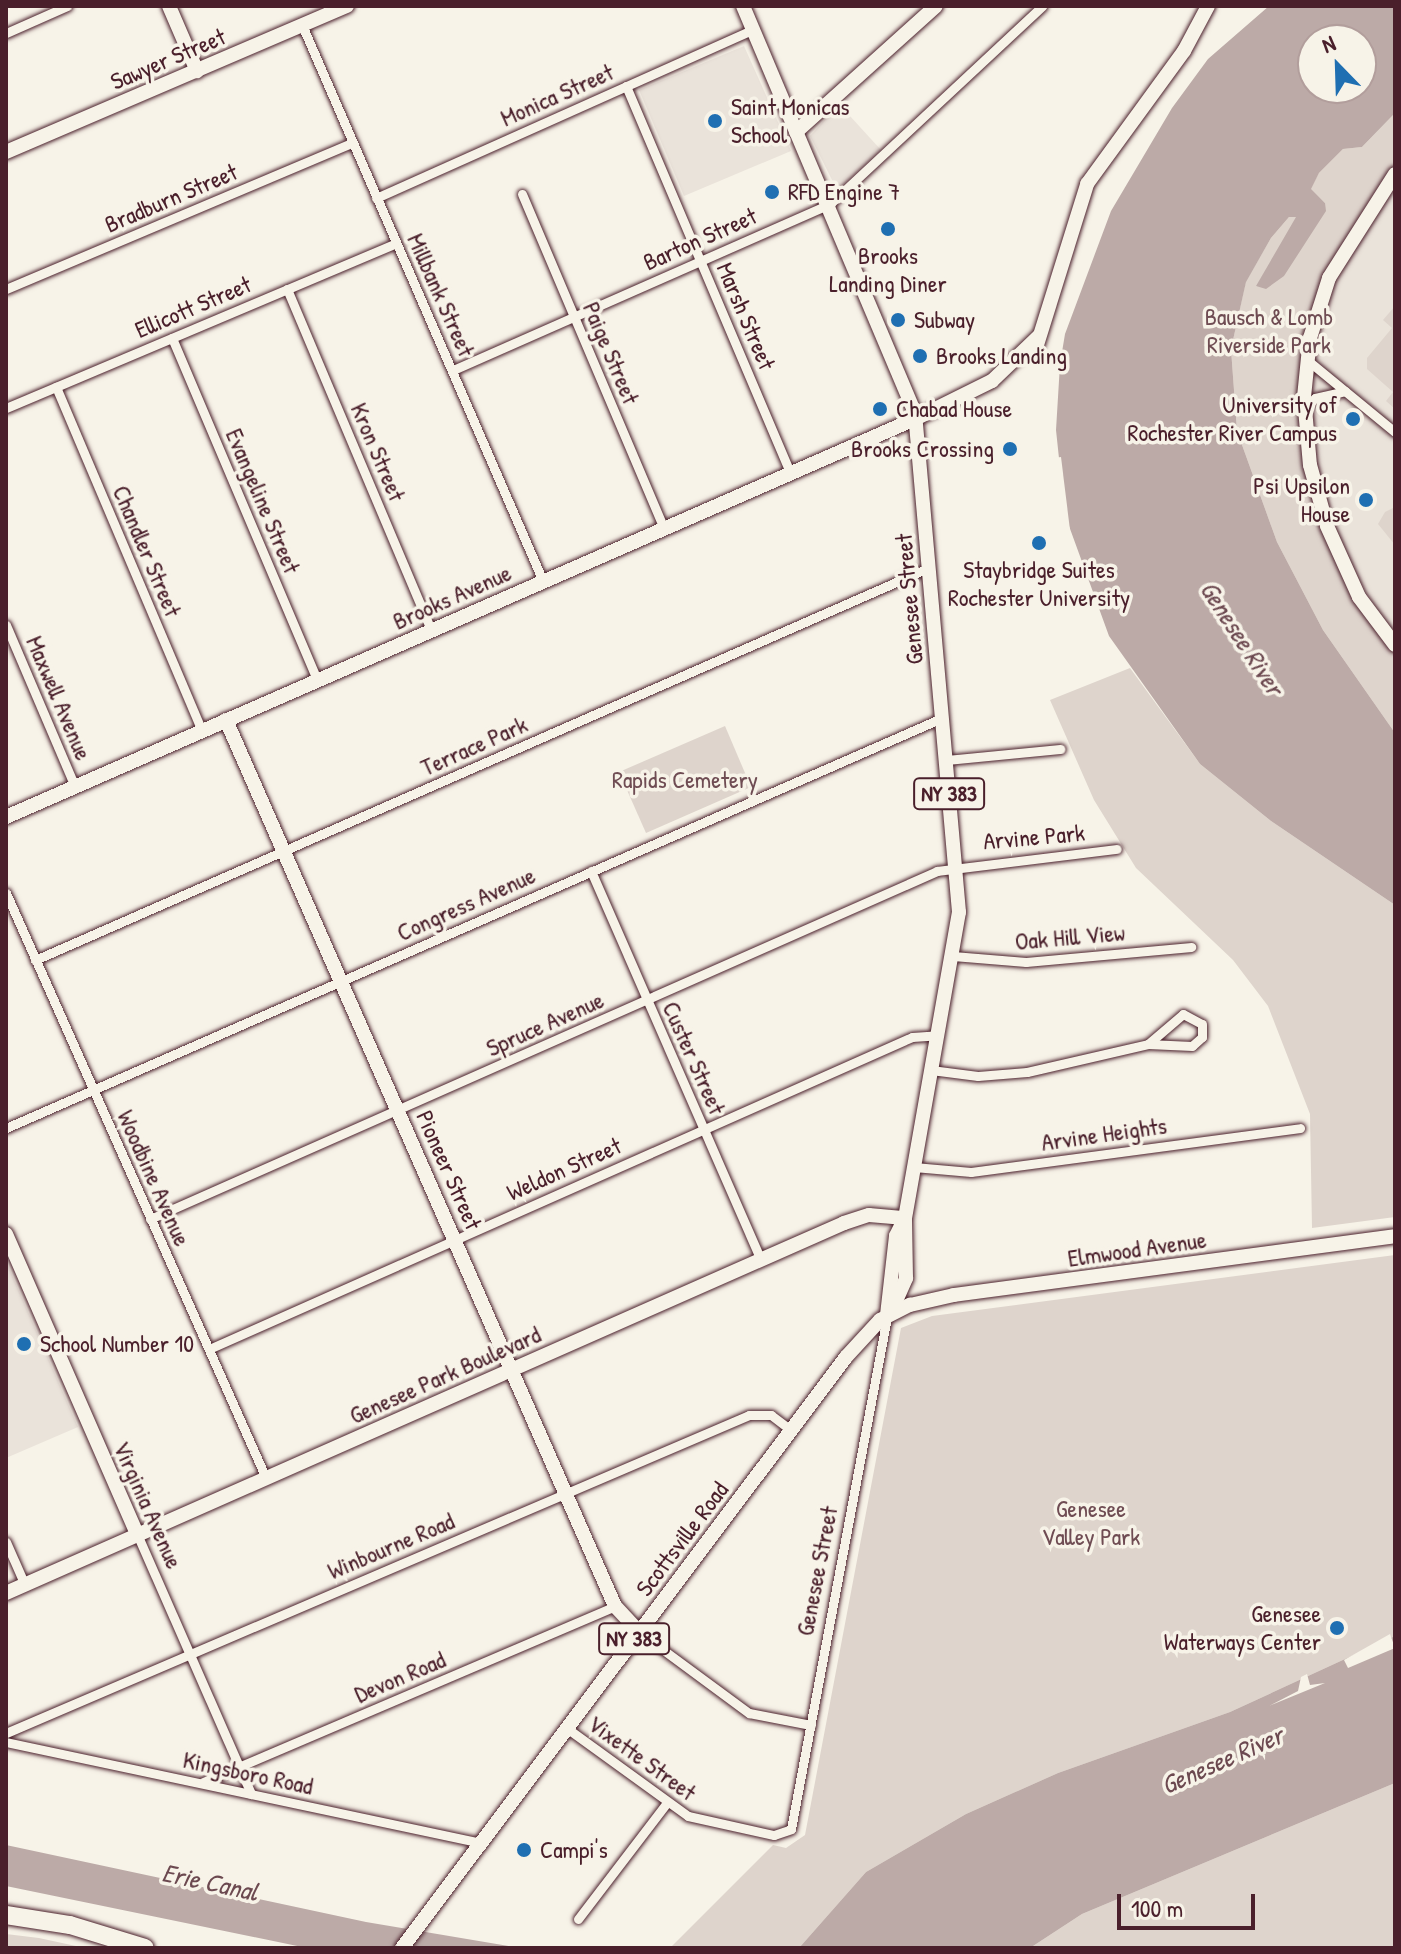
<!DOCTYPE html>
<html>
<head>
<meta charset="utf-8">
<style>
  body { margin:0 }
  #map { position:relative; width:1401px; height:1954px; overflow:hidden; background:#f7f3e8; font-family:"Patrick Hand",sans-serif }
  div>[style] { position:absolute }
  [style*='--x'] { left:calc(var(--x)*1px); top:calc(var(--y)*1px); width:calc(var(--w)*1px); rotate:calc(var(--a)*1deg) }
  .built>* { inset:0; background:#eae3da }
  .green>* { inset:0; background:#ded4cc }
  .water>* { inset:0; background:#bcaaa7 }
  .pier>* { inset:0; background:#f7f3e8 }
  .roads { filter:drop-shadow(0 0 2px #4a1f2b) drop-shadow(0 0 2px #4a1f2b) }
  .street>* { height:9px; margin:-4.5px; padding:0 4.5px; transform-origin:4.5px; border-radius:4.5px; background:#f7f3e8 }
  .secondary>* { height:14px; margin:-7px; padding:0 7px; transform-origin:7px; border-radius:7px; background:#f7f3e8 }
  .primary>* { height:14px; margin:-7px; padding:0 7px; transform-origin:7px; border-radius:7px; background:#f7f3e8 }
  .highway>* { height:18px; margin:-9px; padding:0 9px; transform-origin:9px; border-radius:9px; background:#f7f3e8 }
  .dots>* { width:22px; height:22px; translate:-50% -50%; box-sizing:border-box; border:4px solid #f7f3e8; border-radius:50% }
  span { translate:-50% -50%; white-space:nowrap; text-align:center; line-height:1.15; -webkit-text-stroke:7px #f7f3e8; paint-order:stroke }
  .shield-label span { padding:2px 6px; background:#f7f3e8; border:2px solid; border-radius:6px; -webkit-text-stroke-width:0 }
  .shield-label { font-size:22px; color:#4a1f2b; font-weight:700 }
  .street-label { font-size:24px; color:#4a1f2b }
  .poi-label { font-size:24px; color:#4a1f2b }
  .left { translate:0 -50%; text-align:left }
  .right { translate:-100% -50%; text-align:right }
  .park-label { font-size:24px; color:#6f4c53 }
  .water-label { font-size:26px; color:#6c4950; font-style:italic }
  .frame { position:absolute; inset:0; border:8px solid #4a1f2b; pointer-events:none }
  .north { position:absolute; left:1297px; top:24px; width:80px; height:80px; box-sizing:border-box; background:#f7f3e8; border:2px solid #b29e9c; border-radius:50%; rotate:337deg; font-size:22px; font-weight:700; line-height:32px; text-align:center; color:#4a1f2b }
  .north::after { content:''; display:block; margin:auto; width:28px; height:36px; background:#1f6fb2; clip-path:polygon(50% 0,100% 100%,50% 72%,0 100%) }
  .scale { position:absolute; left:1117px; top:1894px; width:138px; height:36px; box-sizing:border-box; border:4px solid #4a1f2b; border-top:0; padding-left:10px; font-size:24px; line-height:28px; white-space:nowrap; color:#4a1f2b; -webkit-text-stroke:6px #f7f3e8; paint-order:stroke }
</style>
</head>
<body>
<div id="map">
  <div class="built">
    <div style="clip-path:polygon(744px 46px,791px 151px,684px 196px,639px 90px)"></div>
    <div style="clip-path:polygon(839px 104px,881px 150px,837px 190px,810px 136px)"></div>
    <div style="clip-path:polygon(1395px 184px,1395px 637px,1343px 556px,1318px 480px,1310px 410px,1313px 350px,1331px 288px)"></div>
    <div style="clip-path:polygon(6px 1261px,78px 1427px,6px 1458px)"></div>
  </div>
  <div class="green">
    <div style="clip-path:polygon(1395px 113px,1395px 166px,1336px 253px,1316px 298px,1303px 457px,1333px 556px,1395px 654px,1395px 733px,1323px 630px,1277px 542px,1237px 431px,1231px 349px,1246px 281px,1271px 238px,1289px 217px,1297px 217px,1256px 287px,1325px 203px,1310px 189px,1319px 173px,1343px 149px,1362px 147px)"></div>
    <div style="clip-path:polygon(1395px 306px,1395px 409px,1386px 401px,1393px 392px,1367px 369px,1367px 358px,1392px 328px,1383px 320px)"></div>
    <div style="clip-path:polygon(1395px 507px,1395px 545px,1378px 524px,1385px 512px)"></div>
    <div style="clip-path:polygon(1130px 668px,1200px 764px,1271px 821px,1395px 905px,1395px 1217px,1312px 1228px,1310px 1114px,1268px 1006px,1233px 960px,1136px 868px,1094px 800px,1050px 700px)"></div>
    <div style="clip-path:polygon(725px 726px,751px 787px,646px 833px,619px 772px)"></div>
    <div style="clip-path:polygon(1395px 1255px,1395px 1636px,1230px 1712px,1058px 1773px,966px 1814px,866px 1872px,799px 1948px,670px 1948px,773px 1845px,786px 1848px,805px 1835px,901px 1328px,932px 1316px)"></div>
    <div style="clip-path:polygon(1395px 1783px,1395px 1948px,1030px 1948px,1082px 1914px)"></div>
    <div style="clip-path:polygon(6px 1934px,39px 1938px,85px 1948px,6px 1948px)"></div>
  </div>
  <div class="water">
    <div style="clip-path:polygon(evenodd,1269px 6px,1395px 6px,1395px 113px,1362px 147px,1343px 149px,1319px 173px,1311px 189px,1325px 203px,1326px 211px,1284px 276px,1266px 289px,1256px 286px,1296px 217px,1289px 217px,1271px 238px,1246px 282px,1231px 349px,1237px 431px,1277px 542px,1323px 630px,1395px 733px,1395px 905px,1271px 821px,1200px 764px,1109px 636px,1065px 515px,1056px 430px,1060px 364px,1065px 334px,1111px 211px,1172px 108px,1208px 59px,1269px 6px,1313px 40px,1361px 40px,1361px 88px,1313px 88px,1313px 40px)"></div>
    <div style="clip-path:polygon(1395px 1636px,1395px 1783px,1082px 1914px,1030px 1948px,799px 1948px,866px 1872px,966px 1814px,1058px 1773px,1230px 1712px)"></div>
    <div style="clip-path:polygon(6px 1845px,366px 1922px,520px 1948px,307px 1948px,6px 1886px)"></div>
  </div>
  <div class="pier">
    <div style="clip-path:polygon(1061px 457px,1070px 530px,1064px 532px,1054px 458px)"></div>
    <div style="clip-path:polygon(1390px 1634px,1395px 1648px,1348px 1668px,1344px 1660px)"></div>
    <div style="clip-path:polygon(1307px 1674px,1310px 1685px,1325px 1683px,1269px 1706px,1298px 1691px,1301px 1677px)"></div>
  </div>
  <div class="roads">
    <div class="street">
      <div style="--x:302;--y:25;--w:606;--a:66.57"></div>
      <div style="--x:6;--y:33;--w:67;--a:-23.9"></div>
      <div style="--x:626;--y:86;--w:420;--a:67"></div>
      <div style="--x:522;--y:194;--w:363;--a:67"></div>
      <div style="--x:376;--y:198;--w:413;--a:-24.1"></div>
      <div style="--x:6;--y:289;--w:376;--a:-22.9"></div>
      <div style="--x:287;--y:289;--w:370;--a:67.1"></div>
      <div style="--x:172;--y:338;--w:371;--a:67"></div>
      <div style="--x:1306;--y:359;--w:115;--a:39.4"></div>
      <div style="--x:453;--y:370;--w:413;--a:-23.8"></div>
      <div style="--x:831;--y:203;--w:289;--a:-43"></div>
      <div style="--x:56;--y:387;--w:374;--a:67"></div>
      <div style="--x:6;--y:408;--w:423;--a:-22.9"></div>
      <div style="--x:1305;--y:408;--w:14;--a:-45"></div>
      <div style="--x:1315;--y:398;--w:31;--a:-13"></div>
      <div style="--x:6;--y:625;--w:176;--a:66.9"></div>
      <div style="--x:946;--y:760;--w:115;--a:-5.5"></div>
      <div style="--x:591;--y:871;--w:425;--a:66.4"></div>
      <div style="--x:6;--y:893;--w:640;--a:66.04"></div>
      <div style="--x:953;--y:956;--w:73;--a:4.7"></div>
      <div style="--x:1026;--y:962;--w:166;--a:-5.2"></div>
      <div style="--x:35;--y:960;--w:975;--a:-23.7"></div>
      <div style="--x:931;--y:1070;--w:47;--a:7.3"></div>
      <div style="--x:978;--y:1076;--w:49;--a:-4.7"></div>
      <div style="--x:1027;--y:1072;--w:124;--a:-13"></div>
      <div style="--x:1148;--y:1044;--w:46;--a:-40.6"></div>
      <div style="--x:1183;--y:1014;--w:21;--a:28"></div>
      <div style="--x:1202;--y:1024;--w:13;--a:90"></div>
      <div style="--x:1202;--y:1037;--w:13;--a:138"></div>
      <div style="--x:1192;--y:1046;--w:44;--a:-177.4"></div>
      <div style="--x:6;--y:1128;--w:1022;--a:-23.66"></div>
      <div style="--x:914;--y:1167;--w:57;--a:5"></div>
      <div style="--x:971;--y:1172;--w:332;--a:-7.6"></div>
      <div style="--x:150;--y:1219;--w:861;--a:-23.85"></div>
      <div style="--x:937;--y:871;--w:181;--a:-7"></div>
      <div style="--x:209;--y:1349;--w:769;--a:-23.93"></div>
      <div style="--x:912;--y:1037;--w:26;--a:-4"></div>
      <div style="--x:137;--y:1534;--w:284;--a:66.3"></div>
      <div style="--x:6;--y:1542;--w:47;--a:66.2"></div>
      <div style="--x:639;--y:1632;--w:137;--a:36.4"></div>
      <div style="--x:749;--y:1713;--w:63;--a:11"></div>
      <div style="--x:568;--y:1729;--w:148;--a:35.9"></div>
      <div style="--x:688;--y:1816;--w:88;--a:12.5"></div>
      <div style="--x:774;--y:1835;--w:18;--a:-19"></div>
      <div style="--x:791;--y:1829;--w:521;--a:-79.38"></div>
      <div style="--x:6;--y:1733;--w:808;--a:-23.17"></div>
      <div style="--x:749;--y:1415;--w:22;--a:0"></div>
      <div style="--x:771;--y:1415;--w:25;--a:37"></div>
      <div style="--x:6;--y:1742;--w:487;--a:12"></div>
      <div style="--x:203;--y:1782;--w:448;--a:-23.1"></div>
      <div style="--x:578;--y:1919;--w:145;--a:-52.6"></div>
    </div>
    <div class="secondary">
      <div style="--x:169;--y:6;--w:71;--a:66.7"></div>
      <div style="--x:796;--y:132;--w:188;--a:-42"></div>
      <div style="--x:6;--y:152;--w:371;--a:-23.2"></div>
      <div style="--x:1395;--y:174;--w:123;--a:122.4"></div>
      <div style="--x:1329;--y:278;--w:63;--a:107.6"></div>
      <div style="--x:1310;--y:338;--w:59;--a:95.8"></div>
      <div style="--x:1304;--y:397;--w:68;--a:85"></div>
      <div style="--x:1310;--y:465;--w:63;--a:74.4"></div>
      <div style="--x:1327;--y:526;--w:78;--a:65.7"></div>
      <div style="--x:1359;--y:597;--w:60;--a:53.1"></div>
      <div style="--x:1037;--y:345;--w:169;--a:-72.7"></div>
      <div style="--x:1087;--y:184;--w:165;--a:-53.9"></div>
      <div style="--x:1184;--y:51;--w:51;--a:-61.9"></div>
      <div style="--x:226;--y:720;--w:968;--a:66.3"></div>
      <div style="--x:615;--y:1606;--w:35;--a:47"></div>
      <div style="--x:6;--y:817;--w:992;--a:-23.65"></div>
      <div style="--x:915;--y:419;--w:86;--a:-26.3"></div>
      <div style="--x:992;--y:381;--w:65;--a:-43.8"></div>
      <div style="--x:6;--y:1234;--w:327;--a:66.4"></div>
      <div style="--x:6;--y:1593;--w:916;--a:-23.82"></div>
      <div style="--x:844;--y:1223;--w:26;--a:-18"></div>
      <div style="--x:869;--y:1215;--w:36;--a:5"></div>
    </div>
    <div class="primary">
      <div style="--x:743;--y:6;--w:442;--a:67.1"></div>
      <div style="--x:915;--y:413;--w:501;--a:84.96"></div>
      <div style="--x:959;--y:912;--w:311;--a:100"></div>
      <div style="--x:905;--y:1218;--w:20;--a:117"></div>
      <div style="--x:896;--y:1236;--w:80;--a:96.5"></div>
      <div style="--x:892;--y:1310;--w:35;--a:-66"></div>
      <div style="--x:906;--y:1278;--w:60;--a:-91"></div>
      <div style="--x:402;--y:1948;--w:739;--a:-53.08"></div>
      <div style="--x:846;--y:1357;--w:50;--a:-47.4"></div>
      <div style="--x:880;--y:1320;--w:34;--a:-27"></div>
      <div style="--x:910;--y:1305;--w:45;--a:-12.8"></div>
      <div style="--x:954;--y:1295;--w:445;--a:-7.6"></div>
    </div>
    <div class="highway">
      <div style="--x:6;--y:1915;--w:65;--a:8.9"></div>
      <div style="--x:70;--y:1925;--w:78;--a:17"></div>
    </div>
  </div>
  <div class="dots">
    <div style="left:715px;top:121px;background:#1f6fb2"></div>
    <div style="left:772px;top:192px;background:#1f6fb2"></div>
    <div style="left:888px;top:229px;background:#1f6fb2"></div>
    <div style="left:898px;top:320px;background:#1f6fb2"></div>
    <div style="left:920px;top:356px;background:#1f6fb2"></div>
    <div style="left:880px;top:409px;background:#1f6fb2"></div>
    <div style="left:1353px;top:419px;background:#1f6fb2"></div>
    <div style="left:1010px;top:449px;background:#1f6fb2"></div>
    <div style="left:1366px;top:500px;background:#1f6fb2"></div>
    <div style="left:1039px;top:543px;background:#1f6fb2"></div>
    <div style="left:24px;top:1344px;background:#1f6fb2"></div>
    <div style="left:1337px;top:1628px;background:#1f6fb2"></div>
    <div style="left:524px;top:1850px;background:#1f6fb2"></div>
  </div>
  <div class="shield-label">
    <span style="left:949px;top:794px">NY 383</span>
    <span style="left:634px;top:1639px">NY 383</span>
  </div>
  <div class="street-label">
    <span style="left:168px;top:59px;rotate:-23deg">Sawyer Street</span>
    <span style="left:557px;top:95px;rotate:-24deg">Monica Street</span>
    <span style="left:171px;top:198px;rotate:-23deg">Bradburn Street</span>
    <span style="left:700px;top:239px;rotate:-24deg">Barton Street</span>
    <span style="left:441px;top:295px;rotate:66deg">Millbank Street</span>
    <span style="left:193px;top:307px;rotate:-23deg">Ellicott Street</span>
    <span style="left:746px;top:316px;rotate:67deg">Marsh Street</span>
    <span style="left:611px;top:353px;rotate:67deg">Paige Street</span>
    <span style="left:378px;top:452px;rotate:67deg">Kron Street</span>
    <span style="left:263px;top:501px;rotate:67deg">Evangeline Street</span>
    <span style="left:147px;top:551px;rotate:67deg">Chandler Street</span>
    <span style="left:452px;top:597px;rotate:-24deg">Brooks Avenue</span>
    <span style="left:909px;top:599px;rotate:-95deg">Genesee Street</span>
    <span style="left:59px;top:698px;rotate:67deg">Maxwell Avenue</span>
    <span style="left:474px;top:746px;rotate:-24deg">Terrace Park</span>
    <span style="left:1034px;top:837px;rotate:-5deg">Arvine Park</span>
    <span style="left:466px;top:904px;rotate:-24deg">Congress Avenue</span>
    <span style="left:1070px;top:937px;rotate:-5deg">Oak Hill View</span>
    <span style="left:545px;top:1024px;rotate:-24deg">Spruce Avenue</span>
    <span style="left:694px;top:1058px;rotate:66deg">Custer Street</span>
    <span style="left:1104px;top:1134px;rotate:-8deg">Arvine Heights</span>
    <span style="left:564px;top:1169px;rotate:-24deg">Weldon Street</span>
    <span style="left:449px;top:1170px;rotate:66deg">Pioneer Street</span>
    <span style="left:154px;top:1178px;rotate:66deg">Woodbine Avenue</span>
    <span style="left:1137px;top:1249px;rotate:-8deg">Elmwood Avenue</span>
    <span style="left:445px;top:1375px;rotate:-24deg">Genesee Park Boulevard</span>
    <span style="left:148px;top:1505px;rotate:66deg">Virginia Avenue</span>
    <span style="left:682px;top:1539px;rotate:-53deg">Scottsville Road</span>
    <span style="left:391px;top:1546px;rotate:-23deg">Winbourne Road</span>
    <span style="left:817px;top:1571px;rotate:-79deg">Genesee Street</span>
    <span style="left:400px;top:1677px;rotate:-23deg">Devon Road</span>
    <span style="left:642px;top:1758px;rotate:36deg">Vixette Street</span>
    <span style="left:248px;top:1773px;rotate:12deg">Kingsboro Road</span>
  </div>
  <div class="poi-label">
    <span class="left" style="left:731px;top:121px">Saint Monicas<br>School</span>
    <span class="left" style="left:788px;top:192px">RFD Engine 7</span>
    <span style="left:888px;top:270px">Brooks<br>Landing Diner</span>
    <span class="left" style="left:914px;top:320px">Subway</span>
    <span class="left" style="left:936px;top:356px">Brooks Landing</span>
    <span class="right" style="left:1337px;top:419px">University of<br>Rochester River Campus</span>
    <span class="left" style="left:896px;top:409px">Chabad House</span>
    <span class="right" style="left:994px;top:449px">Brooks Crossing</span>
    <span class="right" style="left:1350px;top:500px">Psi Upsilon<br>House</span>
    <span style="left:1039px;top:584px">Staybridge Suites<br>Rochester University</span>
    <span class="left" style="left:40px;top:1344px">School Number 10</span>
    <span class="right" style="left:1321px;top:1628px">Genesee<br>Waterways Center</span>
    <span class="left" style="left:540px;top:1850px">Campi's</span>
  </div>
  <div class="park-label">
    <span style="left:1269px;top:331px">Bausch &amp; Lomb<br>Riverside Park</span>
    <span style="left:685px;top:780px">Rapids Cemetery</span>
    <span style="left:1091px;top:1523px">Genesee<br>Valley Park</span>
  </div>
  <div class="water-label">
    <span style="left:1242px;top:638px;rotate:57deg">Genesee River</span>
    <span style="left:1222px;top:1760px;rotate:-24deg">Genesee River</span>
    <span style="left:210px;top:1882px;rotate:12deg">Erie Canal</span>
  </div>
  <div class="frame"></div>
  <div class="north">N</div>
  <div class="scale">100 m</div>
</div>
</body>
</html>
